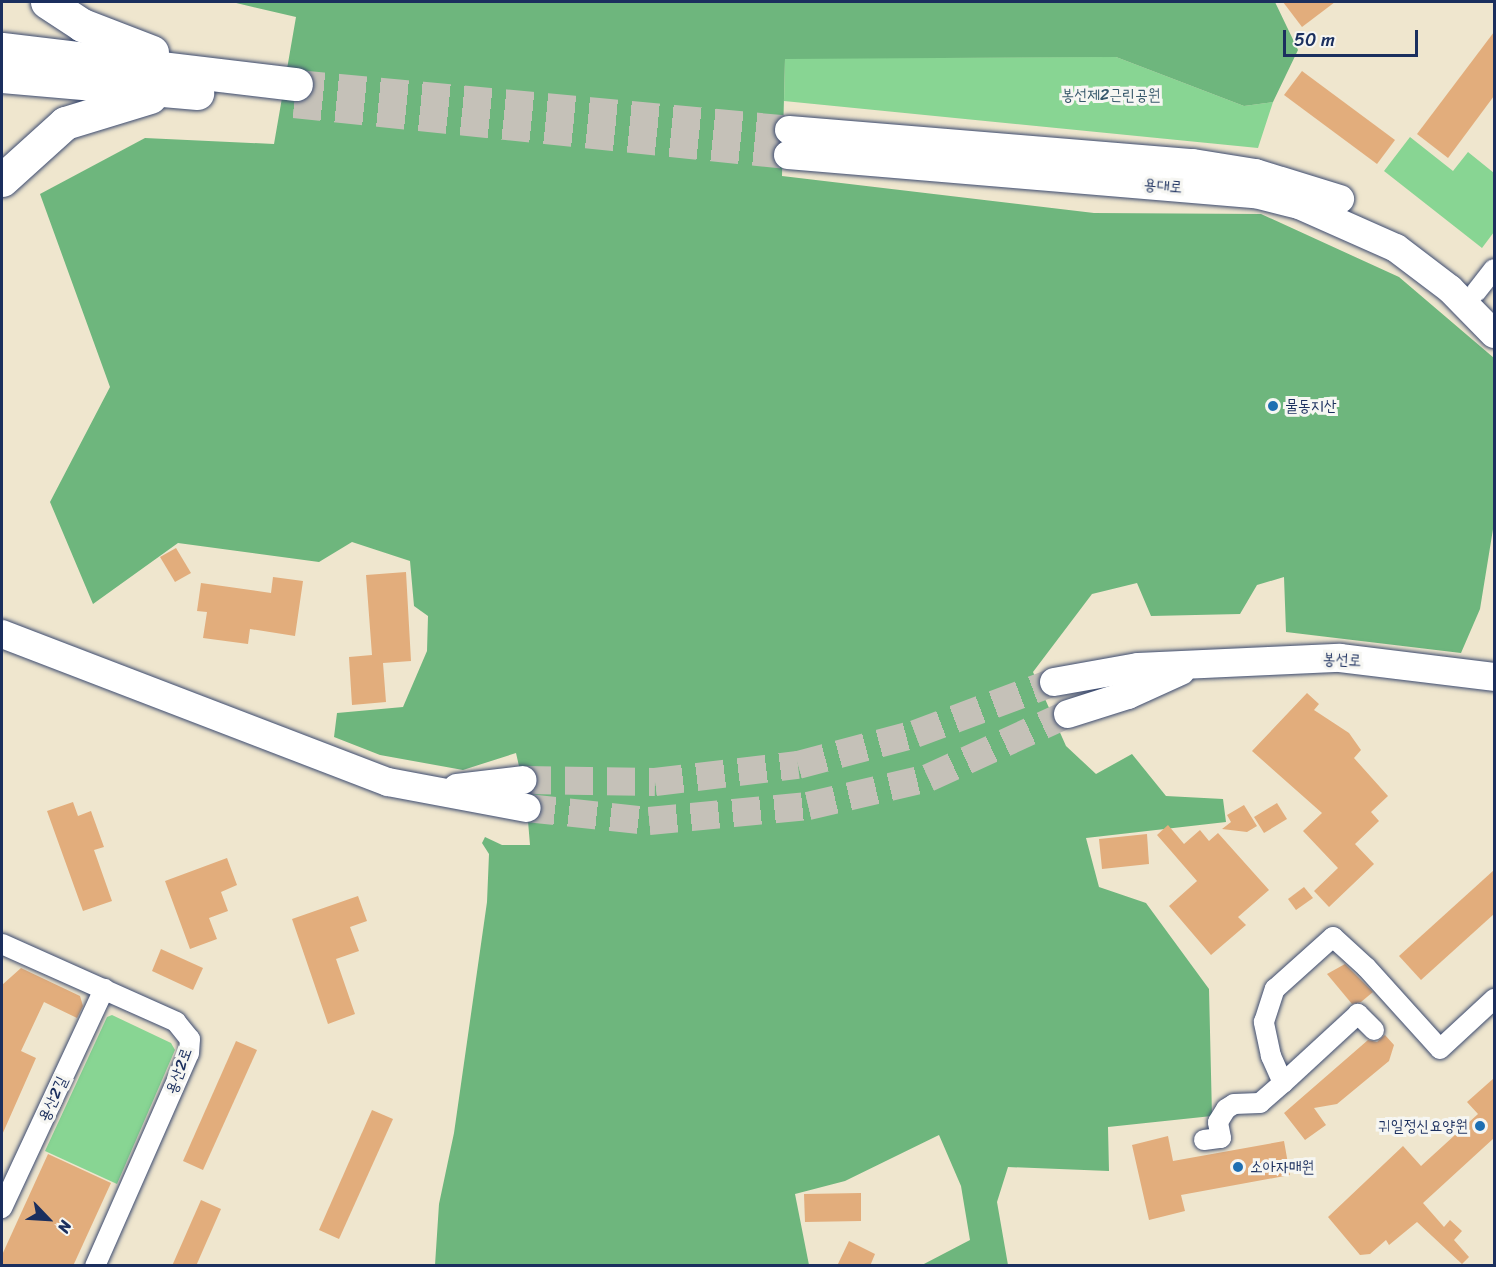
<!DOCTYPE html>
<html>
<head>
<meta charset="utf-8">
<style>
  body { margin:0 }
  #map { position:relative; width:1496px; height:1267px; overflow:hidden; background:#efe6ce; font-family:Sriracha,"Poor Story",sans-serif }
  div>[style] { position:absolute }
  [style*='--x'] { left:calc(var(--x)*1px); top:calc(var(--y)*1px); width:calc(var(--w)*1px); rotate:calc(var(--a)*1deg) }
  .green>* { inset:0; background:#88d593 }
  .forest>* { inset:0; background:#6eb67d }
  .building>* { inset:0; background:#e2ad7c }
  .secondary-tunnel>* { height:28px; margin-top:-14px; transform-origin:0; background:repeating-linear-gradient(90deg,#c5c1b8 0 28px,transparent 0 42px) }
  .roads { filter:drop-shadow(0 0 2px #3b4a6f) drop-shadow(0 0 2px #3b4a6f) }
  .street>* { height:20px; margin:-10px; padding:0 10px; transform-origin:10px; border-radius:10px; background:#fff }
  .secondary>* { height:28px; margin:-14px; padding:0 14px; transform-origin:14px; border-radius:14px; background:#fff }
  .highway>* { height:33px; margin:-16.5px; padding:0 16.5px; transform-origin:16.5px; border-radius:16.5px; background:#fff }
  .dots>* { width:16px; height:16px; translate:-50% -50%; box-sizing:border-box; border:3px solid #f6f6f2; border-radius:50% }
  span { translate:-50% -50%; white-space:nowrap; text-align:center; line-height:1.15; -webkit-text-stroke:6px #f6f6f2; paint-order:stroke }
  .park-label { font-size:16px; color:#36586b }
  .street-label { font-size:16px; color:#1b2f5e }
  .poi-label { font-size:16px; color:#1b2f5e }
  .left { translate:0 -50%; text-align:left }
  .right { translate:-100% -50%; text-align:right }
  .frame { position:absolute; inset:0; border:3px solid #1b2f5e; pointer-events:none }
  .north { position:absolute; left:18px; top:1189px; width:60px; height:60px; -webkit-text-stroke:4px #f6f6f2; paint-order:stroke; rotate:115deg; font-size:16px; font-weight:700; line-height:24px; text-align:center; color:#1b2f5e }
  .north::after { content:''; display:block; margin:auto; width:21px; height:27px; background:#1b2f5e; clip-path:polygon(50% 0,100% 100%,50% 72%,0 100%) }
  .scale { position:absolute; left:1283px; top:30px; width:135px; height:27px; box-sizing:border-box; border:3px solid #1b2f5e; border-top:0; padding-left:8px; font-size:18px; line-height:21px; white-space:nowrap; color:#1b2f5e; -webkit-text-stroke:4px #f6f6f2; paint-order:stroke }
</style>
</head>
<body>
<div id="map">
  <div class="green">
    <div style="clip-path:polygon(1116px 57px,1244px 106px,1273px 102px,1258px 148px,784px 101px,785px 58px)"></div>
    <div style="clip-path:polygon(1410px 137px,1453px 171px,1468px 152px,1494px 173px,1494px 232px,1482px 248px,1384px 171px)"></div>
    <div style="clip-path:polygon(112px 1015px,171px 1043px,175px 1050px,117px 1184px,45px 1151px,107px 1017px)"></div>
  </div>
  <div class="forest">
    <div style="clip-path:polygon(232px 2px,1275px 2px,1298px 50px,1273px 102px,1244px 106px,1116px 57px,785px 59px,782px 176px,1094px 213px,1261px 214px,1399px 277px,1494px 358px,1494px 523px,1480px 609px,1461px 653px,1286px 632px,1284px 577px,1257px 585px,1240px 614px,1151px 616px,1137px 583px,1092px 594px,1033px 672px,1066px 746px,1096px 774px,1132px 754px,1166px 796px,1223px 799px,1226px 822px,1086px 838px,1099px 887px,1146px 903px,1209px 989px,1212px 1116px,1108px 1127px,1109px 1171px,1008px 1167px,997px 1202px,1008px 1265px,922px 1265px,970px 1240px,961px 1186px,939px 1135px,845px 1181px,795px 1194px,809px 1265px,435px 1265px,439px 1204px,454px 1133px,487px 902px,489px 854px,482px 843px,485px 837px,502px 845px,530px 845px,526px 797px,516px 753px,463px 770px,380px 755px,334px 737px,337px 713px,403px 707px,427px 651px,428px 616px,414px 606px,410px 561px,352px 542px,319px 562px,178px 543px,93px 604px,50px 502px,110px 387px,40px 194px,145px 138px,274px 144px,296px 17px)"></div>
  </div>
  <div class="building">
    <div style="clip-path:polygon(1283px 2px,1335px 2px,1302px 27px)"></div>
    <div style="clip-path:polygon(1494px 32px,1494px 96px,1448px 158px,1417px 134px)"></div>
    <div style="clip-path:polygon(1302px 71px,1395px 140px,1377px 164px,1284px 95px)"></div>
    <div style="clip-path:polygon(176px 548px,191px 573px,175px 582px,160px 557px)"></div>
    <div style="clip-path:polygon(406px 572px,411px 661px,383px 663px,386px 702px,352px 705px,349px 657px,372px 655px,366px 575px)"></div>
    <div style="clip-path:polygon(273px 577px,303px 581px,295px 636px,250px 629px,248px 644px,203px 638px,207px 612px,197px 611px,201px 583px,271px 593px)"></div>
    <div style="clip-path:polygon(1307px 693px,1319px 704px,1314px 710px,1349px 733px,1361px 750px,1354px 758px,1388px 796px,1371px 812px,1379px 821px,1355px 844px,1374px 864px,1329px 907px,1314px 891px,1338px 868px,1303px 831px,1322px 813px,1252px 751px)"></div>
    <div style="clip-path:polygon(73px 802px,78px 816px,91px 811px,104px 847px,94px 850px,112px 901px,83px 911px,47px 811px)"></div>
    <div style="clip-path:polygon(1277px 803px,1287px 819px,1264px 833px,1254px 817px)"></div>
    <div style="clip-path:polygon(1244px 805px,1257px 826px,1247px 832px,1222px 829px,1231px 822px,1227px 815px)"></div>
    <div style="clip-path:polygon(1168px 825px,1184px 844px,1200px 830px,1209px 841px,1218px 833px,1269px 890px,1238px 917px,1246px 925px,1211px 955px,1169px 906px,1197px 881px,1157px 835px)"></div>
    <div style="clip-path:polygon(1147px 834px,1149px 864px,1102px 869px,1099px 839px)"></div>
    <div style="clip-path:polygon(227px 858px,237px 885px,221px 892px,228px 911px,209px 918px,217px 939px,190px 949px,165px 881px)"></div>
    <div style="clip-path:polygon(1494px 870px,1494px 914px,1421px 980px,1399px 956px)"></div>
    <div style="clip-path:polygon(1304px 887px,1313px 898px,1296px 910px,1288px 899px)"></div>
    <div style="clip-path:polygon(358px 896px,367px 921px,350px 927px,359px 951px,336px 959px,355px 1014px,328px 1024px,292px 919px)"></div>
    <div style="clip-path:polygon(161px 949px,203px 968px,193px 990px,152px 971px)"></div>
    <div style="clip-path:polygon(1345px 964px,1373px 992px,1361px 1002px,1352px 1004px,1327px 974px)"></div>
    <div style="clip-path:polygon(21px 968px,80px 996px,83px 1006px,77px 1018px,44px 1002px,21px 1051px,36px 1058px,2px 1135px,2px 985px)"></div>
    <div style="clip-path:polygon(1385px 1035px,1394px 1045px,1389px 1061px,1337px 1104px,1314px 1108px,1326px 1125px,1305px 1140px,1284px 1113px,1368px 1040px,1377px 1042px)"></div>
    <div style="clip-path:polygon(236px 1041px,257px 1050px,203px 1170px,183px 1161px)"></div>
    <div style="clip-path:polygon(1494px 1078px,1494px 1138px,1423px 1203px,1444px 1227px,1450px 1220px,1462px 1231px,1454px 1240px,1469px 1257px,1462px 1264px,1417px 1222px,1389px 1245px,1386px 1240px,1370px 1254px,1360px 1255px,1328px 1217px,1403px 1146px,1421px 1166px,1478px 1114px,1467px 1102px)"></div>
    <div style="clip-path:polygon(372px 1110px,393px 1119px,339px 1239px,319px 1230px)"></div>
    <div style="clip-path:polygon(1168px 1136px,1173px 1161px,1284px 1141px,1290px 1175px,1181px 1195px,1185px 1211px,1149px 1220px,1132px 1145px)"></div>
    <div style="clip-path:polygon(48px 1154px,111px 1183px,73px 1266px,2px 1266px,2px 1255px)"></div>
    <div style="clip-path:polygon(861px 1193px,861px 1221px,805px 1222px,804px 1194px)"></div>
    <div style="clip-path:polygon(201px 1200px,221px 1209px,196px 1266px,172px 1266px)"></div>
    <div style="clip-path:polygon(849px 1241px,875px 1254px,870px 1266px,837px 1266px)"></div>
  </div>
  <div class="secondary-tunnel">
    <div style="--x:296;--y:84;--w:495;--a:5.3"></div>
    <div style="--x:294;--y:104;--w:497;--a:5.9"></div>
    <div style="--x:523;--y:780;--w:132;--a:0.9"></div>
    <div style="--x:655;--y:782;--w:144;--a:-6.8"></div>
    <div style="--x:798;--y:765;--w:121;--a:-14.8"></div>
    <div style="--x:915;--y:734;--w:148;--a:-20.5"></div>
    <div style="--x:527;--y:808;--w:123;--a:6.1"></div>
    <div style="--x:649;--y:821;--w:160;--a:-5.4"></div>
    <div style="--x:808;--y:806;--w:123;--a:-13.1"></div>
    <div style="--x:928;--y:778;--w:154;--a:-24.6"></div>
  </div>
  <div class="roads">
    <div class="street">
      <div style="--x:1476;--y:292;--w:29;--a:-52"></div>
      <div style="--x:2;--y:944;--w:191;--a:24.1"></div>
      <div style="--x:176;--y:1022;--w:22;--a:51"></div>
      <div style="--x:190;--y:1039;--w:14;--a:94"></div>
      <div style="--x:189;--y:1053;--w:233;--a:113.8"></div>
      <div style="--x:1374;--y:1030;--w:23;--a:-135"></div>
      <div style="--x:1358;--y:1014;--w:102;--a:137.4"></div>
      <div style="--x:1283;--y:1083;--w:30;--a:-114"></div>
      <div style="--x:1271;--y:1056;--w:35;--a:-102"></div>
      <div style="--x:1264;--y:1022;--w:35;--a:-72"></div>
      <div style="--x:1275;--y:989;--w:78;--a:-41.9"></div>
      <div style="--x:1333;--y:937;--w:45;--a:42.3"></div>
      <div style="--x:1366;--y:967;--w:110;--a:47.9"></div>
      <div style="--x:1440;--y:1049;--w:74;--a:-42.8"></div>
      <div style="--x:1204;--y:1140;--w:17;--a:-7"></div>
      <div style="--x:1221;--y:1138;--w:16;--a:-101"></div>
      <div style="--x:1218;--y:1122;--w:15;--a:-58"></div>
      <div style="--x:1226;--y:1109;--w:9;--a:-32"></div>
      <div style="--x:1234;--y:1104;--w:26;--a:-2"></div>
      <div style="--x:1260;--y:1103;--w:30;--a:-41"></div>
      <div style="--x:2;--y:1208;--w:242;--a:-65"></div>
    </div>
    <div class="secondary">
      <div style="--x:789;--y:130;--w:405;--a:4.7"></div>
      <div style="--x:1193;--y:163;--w:63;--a:9.2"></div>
      <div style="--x:1255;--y:173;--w:89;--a:17"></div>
      <div style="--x:788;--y:155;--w:469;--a:4.8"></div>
      <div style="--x:1255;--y:194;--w:45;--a:14"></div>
      <div style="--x:1299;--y:205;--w:106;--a:23.9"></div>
      <div style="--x:1396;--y:248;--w:68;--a:37.2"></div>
      <div style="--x:1450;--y:289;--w:63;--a:45.6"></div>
      <div style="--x:2;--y:634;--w:413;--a:21"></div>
      <div style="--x:388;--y:782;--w:141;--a:10.6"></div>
      <div style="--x:1054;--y:682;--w:85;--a:-10.1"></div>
      <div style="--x:1138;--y:667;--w:202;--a:-2.6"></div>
      <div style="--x:1340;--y:658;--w:155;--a:7"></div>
      <div style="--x:1068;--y:714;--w:63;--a:-17.6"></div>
      <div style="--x:1128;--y:695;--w:58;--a:-24.4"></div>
      <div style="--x:457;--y:788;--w:66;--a:-6.9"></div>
    </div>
    <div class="highway">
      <div style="--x:47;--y:2;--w:42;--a:33.3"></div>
      <div style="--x:82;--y:25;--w:75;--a:21.1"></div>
      <div style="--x:2;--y:49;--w:296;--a:6.8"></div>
      <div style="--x:2;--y:76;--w:196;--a:5"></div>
      <div style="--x:2;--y:180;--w:85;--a:-42.1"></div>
      <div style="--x:65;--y:123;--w:89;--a:-17"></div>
    </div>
  </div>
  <div class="dots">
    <div style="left:1273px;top:406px;background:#1f6fb2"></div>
    <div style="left:1480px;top:1126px;background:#1f6fb2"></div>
    <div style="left:1238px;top:1167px;background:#1f6fb2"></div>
  </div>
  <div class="park-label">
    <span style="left:1111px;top:95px">봉선제2근린공원</span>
  </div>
  <div class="street-label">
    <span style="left:1163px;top:186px;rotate:5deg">용대로</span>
    <span style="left:1342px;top:660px;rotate:3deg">봉선로</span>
    <span style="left:179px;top:1071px;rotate:-70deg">용산2로</span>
    <span style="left:53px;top:1099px;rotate:-65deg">용산2길</span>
  </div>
  <div class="poi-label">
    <span class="left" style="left:1285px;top:406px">물동지산</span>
    <span class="right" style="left:1468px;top:1126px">귀일정신요양원</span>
    <span class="left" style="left:1250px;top:1167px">소아자매원</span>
  </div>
  <div class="frame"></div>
  <div class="north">N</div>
  <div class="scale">50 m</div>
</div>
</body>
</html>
